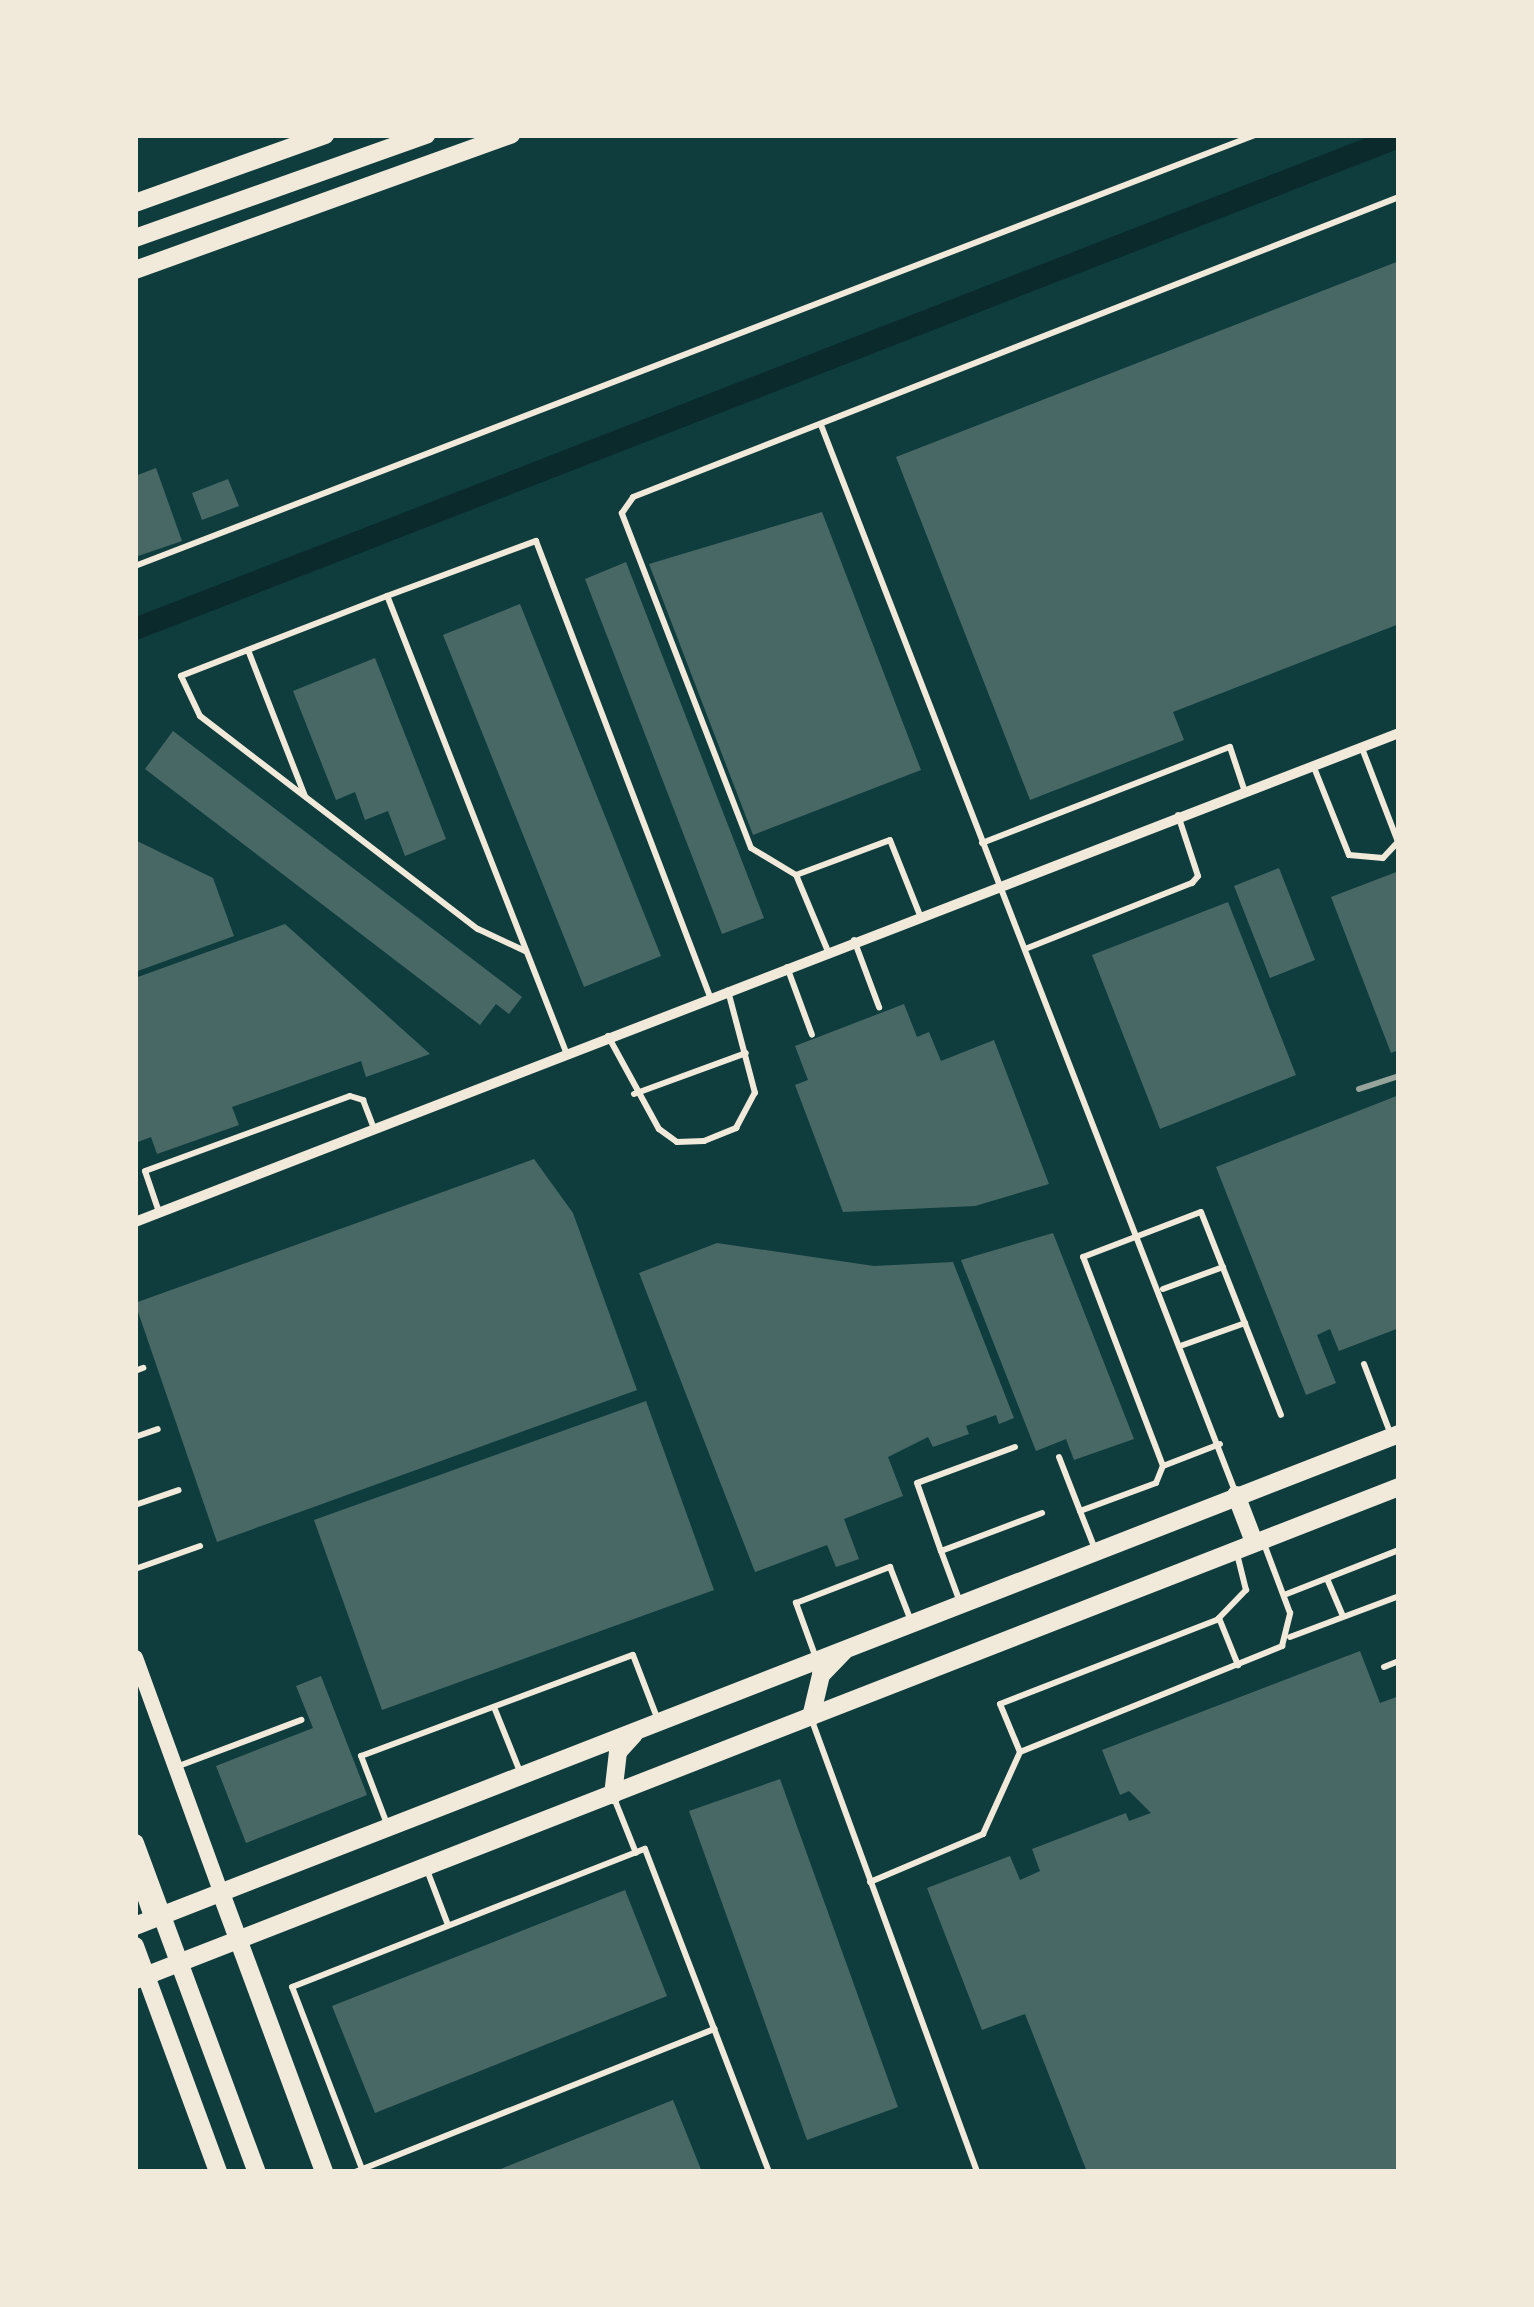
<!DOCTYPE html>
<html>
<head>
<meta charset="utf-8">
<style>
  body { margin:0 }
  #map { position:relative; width:1534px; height:2307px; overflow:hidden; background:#0f3d3e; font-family:"Playfair Display",serif }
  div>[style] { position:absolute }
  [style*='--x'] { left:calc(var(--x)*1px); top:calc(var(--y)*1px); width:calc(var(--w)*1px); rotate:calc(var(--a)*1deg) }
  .canal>* { height:22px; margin:-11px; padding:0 11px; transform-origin:11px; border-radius:11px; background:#0a2a2b }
  .building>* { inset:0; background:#486865 }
  .service>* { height:6px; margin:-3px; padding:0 3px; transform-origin:3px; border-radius:3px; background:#f1e9da }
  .minor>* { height:10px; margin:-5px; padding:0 5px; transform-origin:5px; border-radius:5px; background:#f1e9da }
  .tertiary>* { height:15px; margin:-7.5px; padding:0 7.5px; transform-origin:7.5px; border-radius:7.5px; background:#f1e9da }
  .secondary>* { height:18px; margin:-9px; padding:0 9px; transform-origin:9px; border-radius:9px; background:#f1e9da }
  .rail>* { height:6px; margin:-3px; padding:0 3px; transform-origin:3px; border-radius:3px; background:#97a49c }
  span { translate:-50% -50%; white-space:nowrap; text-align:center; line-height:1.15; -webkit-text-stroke:8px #f1e9da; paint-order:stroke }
  .frame { position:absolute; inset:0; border:138px solid #f1e9da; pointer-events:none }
</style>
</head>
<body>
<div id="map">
  <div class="canal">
    <div style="--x:135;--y:629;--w:1356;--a:-21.27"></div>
  </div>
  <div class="building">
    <div style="clip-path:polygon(1399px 261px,1399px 624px,1173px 712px,1184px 740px,1030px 800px,896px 457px)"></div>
    <div style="clip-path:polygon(156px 468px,182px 541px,135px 557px,135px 476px)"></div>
    <div style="clip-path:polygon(228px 479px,239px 506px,202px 520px,192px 493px)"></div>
    <div style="clip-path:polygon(822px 512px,921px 770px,753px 835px,649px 564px)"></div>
    <div style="clip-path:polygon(626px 562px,764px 918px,722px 934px,585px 579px)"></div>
    <div style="clip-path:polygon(520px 604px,661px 956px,584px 987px,443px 635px)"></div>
    <div style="clip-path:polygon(375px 658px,446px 839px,405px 856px,388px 811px,365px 820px,355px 792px,336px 800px,293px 691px)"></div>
    <div style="clip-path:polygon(173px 731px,522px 997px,509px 1014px,496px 1004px,480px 1025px,145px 769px)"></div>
    <div style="clip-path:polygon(135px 840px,213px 878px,234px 936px,135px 972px)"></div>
    <div style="clip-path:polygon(1279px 868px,1315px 960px,1270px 978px,1234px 886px)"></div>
    <div style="clip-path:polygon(1399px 871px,1399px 1050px,1391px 1053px,1331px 897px)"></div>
    <div style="clip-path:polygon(1228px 902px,1296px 1075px,1160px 1129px,1092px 955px)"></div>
    <div style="clip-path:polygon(285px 924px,430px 1054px,366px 1077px,361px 1061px,232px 1107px,239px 1125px,157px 1154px,151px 1137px,135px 1143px,135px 978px)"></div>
    <div style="clip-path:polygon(904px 1004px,917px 1037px,929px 1032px,941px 1061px,994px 1040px,1049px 1184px,975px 1206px,843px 1212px,795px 1085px,808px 1080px,795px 1046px)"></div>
    <div style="clip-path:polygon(1399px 1095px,1399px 1328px,1339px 1351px,1330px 1329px,1317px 1335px,1336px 1383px,1306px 1395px,1216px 1167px)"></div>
    <div style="clip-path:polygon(534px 1159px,573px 1213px,637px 1390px,217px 1542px,135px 1303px)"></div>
    <div style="clip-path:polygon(1053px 1233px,1134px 1439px,1074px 1460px,1066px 1439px,1036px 1451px,961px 1260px)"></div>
    <div style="clip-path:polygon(717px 1243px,874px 1266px,953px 1262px,1014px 1418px,999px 1424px,996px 1415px,966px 1426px,969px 1434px,933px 1447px,928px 1437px,888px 1457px,903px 1496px,844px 1519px,859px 1559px,836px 1567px,827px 1545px,755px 1572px,639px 1273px)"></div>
    <div style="clip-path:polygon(646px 1401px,714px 1590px,382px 1710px,314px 1520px)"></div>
    <div style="clip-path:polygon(1360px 1651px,1380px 1703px,1399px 1696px,1399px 2172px,1087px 2172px,1025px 2014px,982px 2030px,927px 1888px,1010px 1856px,1020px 1880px,1040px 1871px,1032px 1849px,1126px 1813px,1129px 1821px,1151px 1813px,1129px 1791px,1120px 1795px,1102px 1750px)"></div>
    <div style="clip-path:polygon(321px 1676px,367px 1795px,246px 1843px,216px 1766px,313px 1728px,296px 1686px)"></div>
    <div style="clip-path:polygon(780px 1779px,898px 2107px,807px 2140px,689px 1811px)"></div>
    <div style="clip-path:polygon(625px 1890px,667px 1996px,375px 2113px,332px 2006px)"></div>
    <div style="clip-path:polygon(673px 2100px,702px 2172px,493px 2172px)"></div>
  </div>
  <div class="service">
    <div style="--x:821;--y:425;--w:1144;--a:68.78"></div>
    <div style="--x:135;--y:566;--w:1200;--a:-21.05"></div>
    <div style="--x:387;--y:596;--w:221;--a:158.8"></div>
    <div style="--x:181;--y:676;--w:44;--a:64.6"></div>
    <div style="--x:200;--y:716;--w:350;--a:37.5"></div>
    <div style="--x:478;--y:929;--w:52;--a:25.1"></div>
    <div style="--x:248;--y:650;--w:157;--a:68.7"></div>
    <div style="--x:1313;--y:765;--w:97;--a:68.2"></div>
    <div style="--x:1349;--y:855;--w:34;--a:5"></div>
    <div style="--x:1383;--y:858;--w:22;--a:-47"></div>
    <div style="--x:1398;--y:842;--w:101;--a:-111"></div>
    <div style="--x:982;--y:843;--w:266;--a:-21.2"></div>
    <div style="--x:1230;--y:747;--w:44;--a:71.6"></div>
    <div style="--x:796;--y:875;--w:100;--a:-20.4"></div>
    <div style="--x:890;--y:840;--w:79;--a:68.3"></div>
    <div style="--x:854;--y:940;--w:72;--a:69.5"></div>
    <div style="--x:827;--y:949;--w:80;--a:-112.7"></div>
    <div style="--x:796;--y:875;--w:52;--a:-149"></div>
    <div style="--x:751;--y:848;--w:359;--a:-111.1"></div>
    <div style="--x:622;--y:513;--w:19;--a:-55"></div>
    <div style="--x:633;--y:497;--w:823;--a:-21.39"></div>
    <div style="--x:1025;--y:949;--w:180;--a:-21.6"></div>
    <div style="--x:1192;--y:883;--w:9;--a:-49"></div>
    <div style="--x:1198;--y:876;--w:64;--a:-108.2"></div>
    <div style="--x:787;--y:967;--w:72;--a:69.8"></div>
    <div style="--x:608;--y:1036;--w:106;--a:61.3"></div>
    <div style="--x:659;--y:1129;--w:22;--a:36"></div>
    <div style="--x:677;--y:1142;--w:27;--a:-2"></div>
    <div style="--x:704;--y:1141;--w:35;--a:-22"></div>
    <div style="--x:736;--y:1128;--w:40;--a:-62"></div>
    <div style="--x:755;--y:1093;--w:106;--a:-104.8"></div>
    <div style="--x:566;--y:1052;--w:490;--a:-111.4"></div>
    <div style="--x:387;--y:596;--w:159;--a:-20.3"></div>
    <div style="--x:536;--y:541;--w:488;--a:69.1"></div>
    <div style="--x:634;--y:1094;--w:119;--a:-20.1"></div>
    <div style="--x:159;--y:1212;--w:43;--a:-108.9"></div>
    <div style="--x:145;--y:1171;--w:218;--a:-20.1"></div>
    <div style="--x:350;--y:1096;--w:14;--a:17"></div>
    <div style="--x:363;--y:1100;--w:30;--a:69"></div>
    <div style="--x:1163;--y:1289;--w:64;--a:-20.1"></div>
    <div style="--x:1183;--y:1345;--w:66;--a:-19.5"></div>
    <div style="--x:1364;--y:1364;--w:76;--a:69.2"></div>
    <div style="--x:135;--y:1371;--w:9;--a:-21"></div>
    <div style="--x:135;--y:1437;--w:24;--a:-19"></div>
    <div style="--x:1015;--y:1447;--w:104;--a:159.8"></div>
    <div style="--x:917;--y:1483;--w:72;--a:70.6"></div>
    <div style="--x:941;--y:1551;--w:108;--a:-20.6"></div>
    <div style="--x:1059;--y:1457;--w:58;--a:68.7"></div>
    <div style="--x:1080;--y:1511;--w:81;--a:-20.2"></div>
    <div style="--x:1156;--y:1483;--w:18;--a:-68"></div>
    <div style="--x:1163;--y:1466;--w:61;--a:-21.1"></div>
    <div style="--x:1163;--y:1466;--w:224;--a:-110.9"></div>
    <div style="--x:1083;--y:1257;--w:126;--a:-20.9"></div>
    <div style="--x:1201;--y:1212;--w:218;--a:68.5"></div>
    <div style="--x:135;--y:1505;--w:46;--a:-18.8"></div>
    <div style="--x:1080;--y:1511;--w:41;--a:68.5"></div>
    <div style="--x:941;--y:1551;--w:54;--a:69.6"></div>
    <div style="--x:135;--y:1569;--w:69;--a:-19.5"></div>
    <div style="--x:1328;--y:1581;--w:38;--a:67"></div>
    <div style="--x:1284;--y:1595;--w:123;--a:-21.4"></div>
    <div style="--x:1219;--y:1618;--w:51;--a:68"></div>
    <div style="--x:1290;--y:1637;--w:116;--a:-20.6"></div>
    <div style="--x:816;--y:1658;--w:59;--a:-110"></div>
    <div style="--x:796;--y:1603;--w:101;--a:-21"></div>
    <div style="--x:890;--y:1567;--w:58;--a:68.7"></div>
    <div style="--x:1384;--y:1667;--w:16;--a:-22"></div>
    <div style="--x:494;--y:1707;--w:72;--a:68.1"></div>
    <div style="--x:811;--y:1718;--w:483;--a:69.9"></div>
    <div style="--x:1020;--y:1752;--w:52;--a:-112.6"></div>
    <div style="--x:1000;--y:1704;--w:233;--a:-21.2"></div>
    <div style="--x:1217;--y:1620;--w:42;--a:-46"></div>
    <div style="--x:1246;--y:1590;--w:36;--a:-104"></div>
    <div style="--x:176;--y:1767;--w:134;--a:-20.6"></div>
    <div style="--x:614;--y:1798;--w:59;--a:68.2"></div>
    <div style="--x:387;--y:1824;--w:73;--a:-110.9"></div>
    <div style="--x:361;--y:1756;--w:290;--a:-20.4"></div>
    <div style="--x:633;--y:1655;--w:70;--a:69"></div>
    <div style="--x:427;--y:1870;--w:59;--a:69.1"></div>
    <div style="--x:870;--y:1882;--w:123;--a:-23"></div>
    <div style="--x:983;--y:1834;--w:90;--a:-65.7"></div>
    <div style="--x:1020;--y:1752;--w:283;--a:-22"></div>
    <div style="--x:1282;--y:1646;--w:34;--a:-76"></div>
    <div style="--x:1290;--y:1613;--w:77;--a:-110.6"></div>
    <div style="--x:362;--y:2169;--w:195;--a:-111"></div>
    <div style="--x:292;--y:1987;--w:379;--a:-21.4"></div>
    <div style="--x:645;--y:1849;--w:346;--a:69"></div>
    <div style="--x:355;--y:2172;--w:387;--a:-21.7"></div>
  </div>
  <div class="minor">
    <div style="--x:135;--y:1222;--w:1355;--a:-21.15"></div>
  </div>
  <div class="tertiary">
    <div style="--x:135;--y:1657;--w:251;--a:70"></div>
    <div style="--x:135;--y:1870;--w:52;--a:70.9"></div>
  </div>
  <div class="secondary">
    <div style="--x:135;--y:203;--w:202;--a:-19.7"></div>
    <div style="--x:135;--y:238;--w:309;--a:-19.5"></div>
    <div style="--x:135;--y:270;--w:400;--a:-19.8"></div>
    <div style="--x:1236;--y:1495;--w:50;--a:69"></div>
    <div style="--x:811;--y:1717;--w:43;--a:-76.6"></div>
    <div style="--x:821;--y:1675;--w:33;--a:-46"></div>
    <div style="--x:613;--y:1795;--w:43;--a:-83.4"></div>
    <div style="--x:618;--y:1752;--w:24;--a:-48"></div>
    <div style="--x:135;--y:1843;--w:351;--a:69.7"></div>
    <div style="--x:221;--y:1893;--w:297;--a:69.7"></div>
    <div style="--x:135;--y:1926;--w:1356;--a:-21.27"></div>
    <div style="--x:135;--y:1946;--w:241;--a:69.8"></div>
    <div style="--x:135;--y:1980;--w:1357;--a:-21.31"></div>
  </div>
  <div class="rail">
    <div style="--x:1359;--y:1089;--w:42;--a:-18"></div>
  </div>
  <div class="frame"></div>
</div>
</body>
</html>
